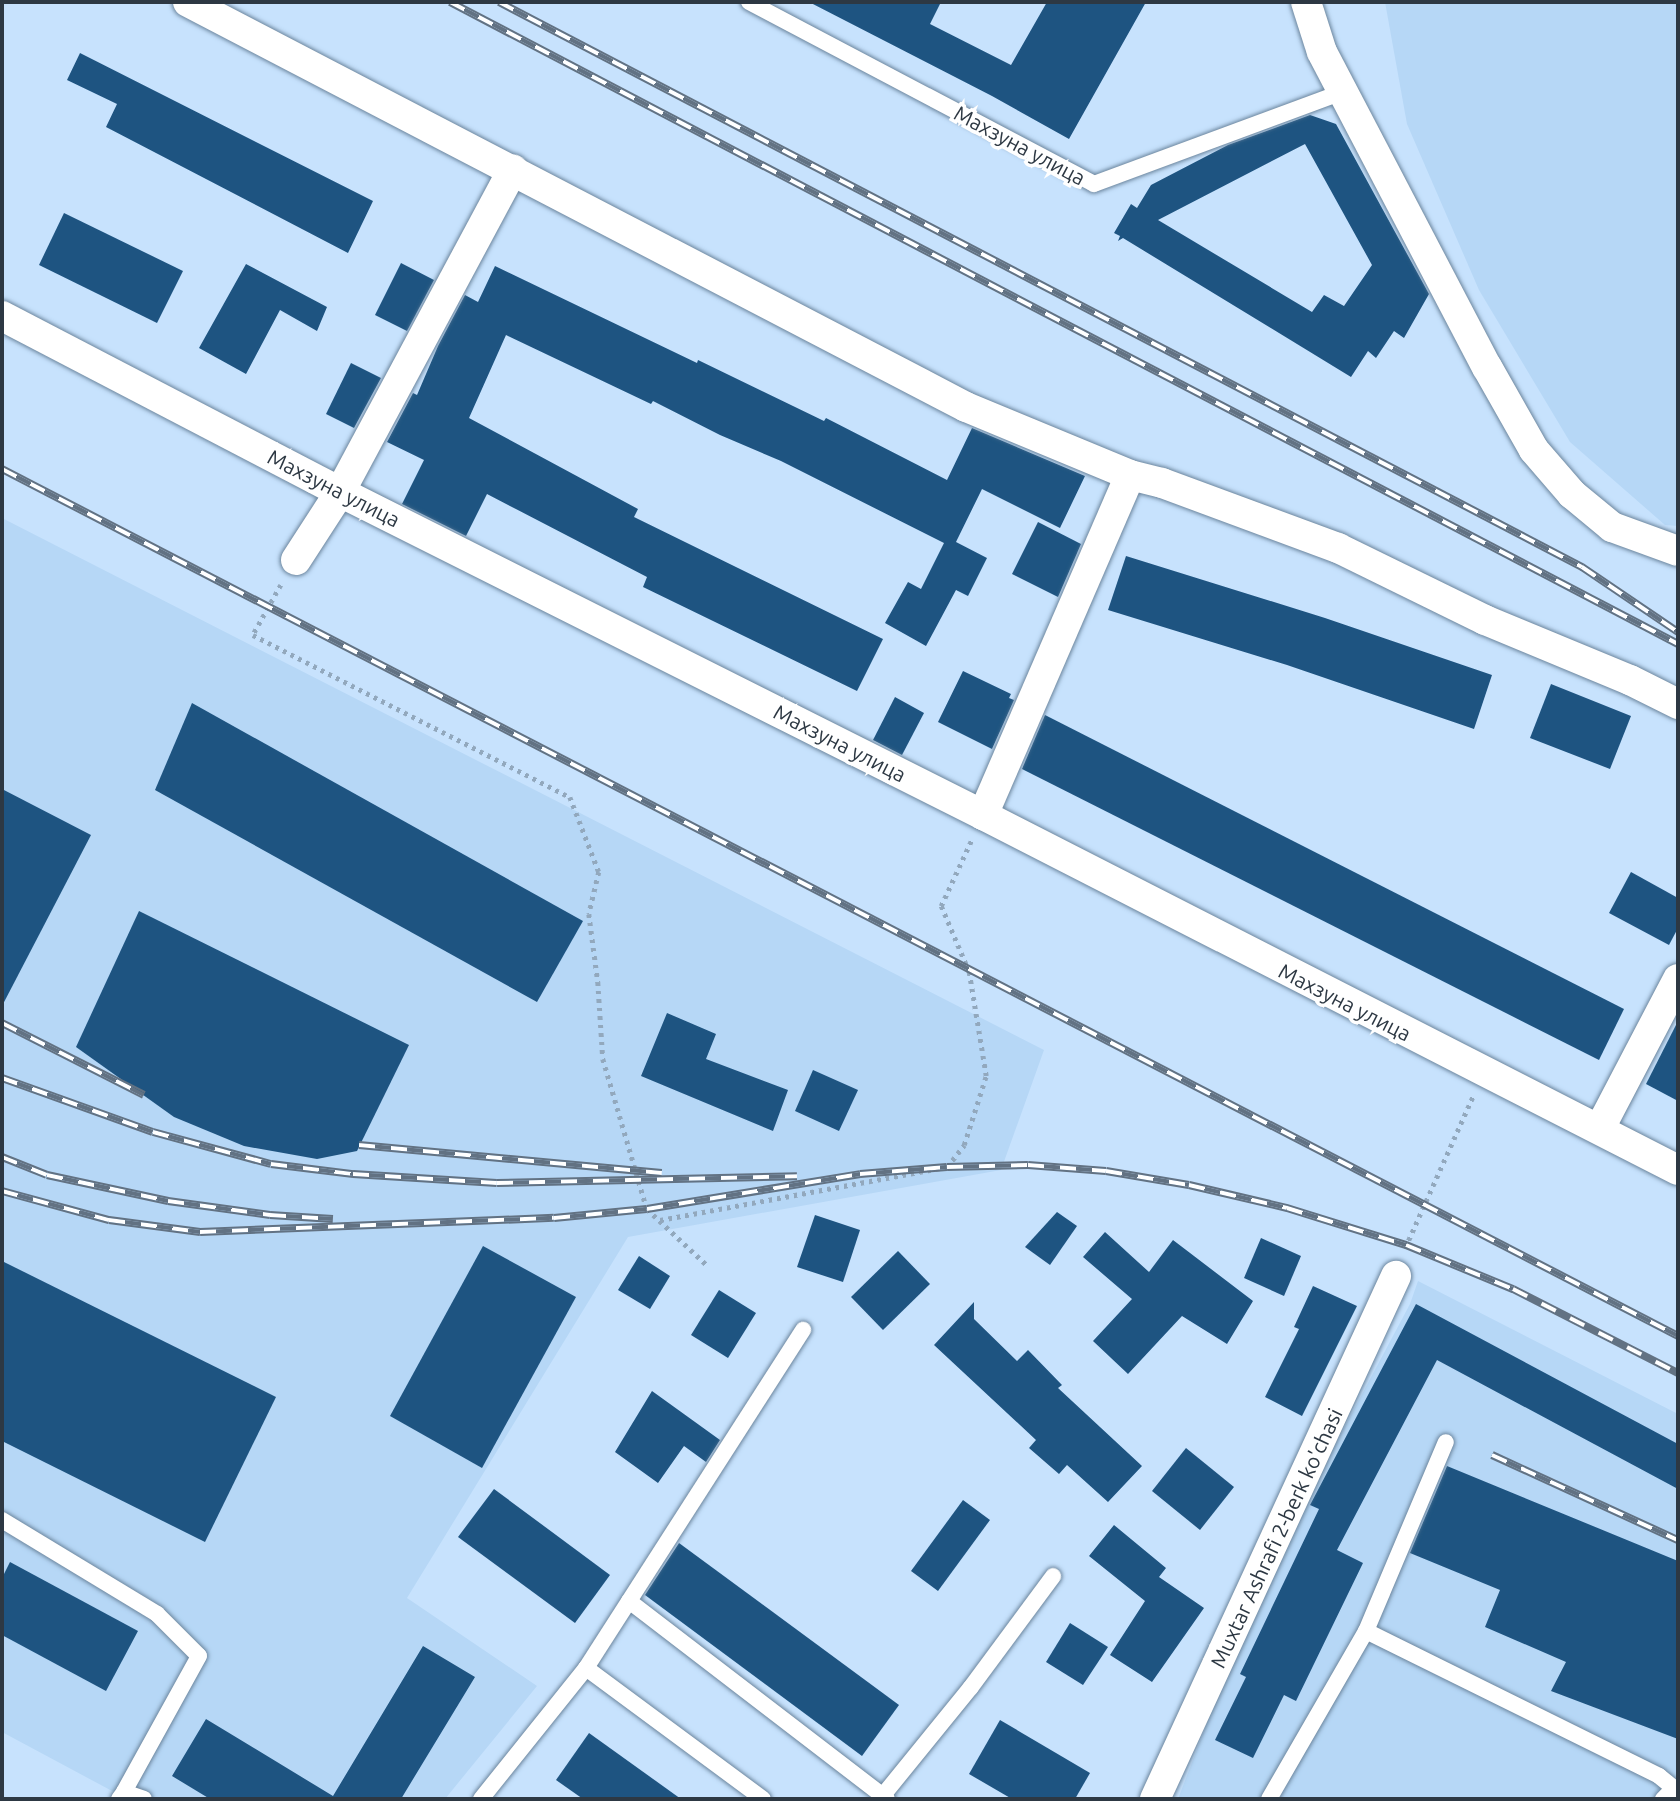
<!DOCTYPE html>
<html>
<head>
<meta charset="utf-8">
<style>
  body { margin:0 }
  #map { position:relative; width:1680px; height:1801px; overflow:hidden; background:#c7e2fd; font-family:Ubuntu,sans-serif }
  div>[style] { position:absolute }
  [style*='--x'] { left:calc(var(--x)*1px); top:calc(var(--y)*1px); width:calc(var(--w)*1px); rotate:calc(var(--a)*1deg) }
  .built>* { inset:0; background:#b6d7f6 }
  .building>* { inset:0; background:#1e5481 }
  .path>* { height:4.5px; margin-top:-2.25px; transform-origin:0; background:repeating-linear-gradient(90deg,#92a8bd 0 3.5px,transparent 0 8.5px) }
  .roads { filter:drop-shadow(0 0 2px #6b859d) drop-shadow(0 0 2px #6b859d) }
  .lane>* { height:16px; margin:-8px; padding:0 8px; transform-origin:8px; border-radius:8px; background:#fff }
  .street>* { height:30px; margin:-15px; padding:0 15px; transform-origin:15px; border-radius:15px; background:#fff }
  .rail>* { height:8px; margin-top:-4px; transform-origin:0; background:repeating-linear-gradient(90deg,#fff 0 16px,#627283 0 32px); box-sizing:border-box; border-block:2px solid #627283 }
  span { translate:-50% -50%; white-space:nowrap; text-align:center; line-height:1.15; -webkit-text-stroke:7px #fff; paint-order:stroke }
  .street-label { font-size:21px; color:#2d3843 }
  .frame { position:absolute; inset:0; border:4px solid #2d3843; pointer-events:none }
</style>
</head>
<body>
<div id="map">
  <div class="built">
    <div style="clip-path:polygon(1385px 2px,1678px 2px,1678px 526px,1665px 525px,1570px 442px,1479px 290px,1407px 124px)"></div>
    <div style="clip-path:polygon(2px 518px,1044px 1050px,1001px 1170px,628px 1237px,407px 1598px,537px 1686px,445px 1799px,127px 1799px,2px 1732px)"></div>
    <div style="clip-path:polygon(1418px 1281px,1678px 1414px,1678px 1799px,1178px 1799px,1258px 1590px,1410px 1304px)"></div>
  </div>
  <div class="building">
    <div style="clip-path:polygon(809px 2px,941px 2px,930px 24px,1011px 65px,1047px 2px,1146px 2px,1069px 139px,992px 96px)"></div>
    <div style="clip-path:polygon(80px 53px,373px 201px,348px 253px,106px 127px,117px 104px,67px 80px)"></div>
    <div style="clip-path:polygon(evenodd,1310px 115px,1336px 124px,1429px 294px,1404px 338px,1394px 331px,1376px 358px,1368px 351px,1351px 377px,1123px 238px,1118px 241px,1120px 236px,1114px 233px,1131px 204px,1137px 208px,1151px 185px,1228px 145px,1310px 115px,1305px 144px,1372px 265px,1344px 306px,1324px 295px,1312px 312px,1158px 220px,1305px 144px)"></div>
    <div style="clip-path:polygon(64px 213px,183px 271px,157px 323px,39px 265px)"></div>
    <div style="clip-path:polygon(401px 263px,434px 280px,407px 331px,375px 315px)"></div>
    <div style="clip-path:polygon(246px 264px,327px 307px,317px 331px,280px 310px,246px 374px,199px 348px)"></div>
    <div style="clip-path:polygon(495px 266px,697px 363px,698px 360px,824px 421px,826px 418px,947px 480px,972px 428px,1085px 476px,1060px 528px,982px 489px,956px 542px,987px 558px,968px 596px,956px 590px,926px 646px,885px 623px,908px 582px,921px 589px,944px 543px,781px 461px,720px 435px,653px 401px,651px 404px,506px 335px,469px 418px,638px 509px,634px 517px,883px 639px,857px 691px,643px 587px,647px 577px,487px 494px,466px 536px,402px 504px,424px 460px,387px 442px,413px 393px,417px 395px,438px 346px,465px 295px,478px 302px)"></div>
    <div style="clip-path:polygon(351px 363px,381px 378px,354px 428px,326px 414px)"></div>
    <div style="clip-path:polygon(1038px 522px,1081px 544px,1058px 597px,1012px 574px)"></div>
    <div style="clip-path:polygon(1126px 556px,1325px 618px,1492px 675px,1474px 729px,1287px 665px,1108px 610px)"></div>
    <div style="clip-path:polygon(963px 671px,1011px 694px,1009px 698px,1014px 700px,992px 749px,938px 722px)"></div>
    <div style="clip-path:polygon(1551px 684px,1631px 716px,1610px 769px,1530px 738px)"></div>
    <div style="clip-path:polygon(895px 697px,924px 713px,902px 755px,873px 740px)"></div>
    <div style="clip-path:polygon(192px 703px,583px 921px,537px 1002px,155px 790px)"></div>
    <div style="clip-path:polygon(1045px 715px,1624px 1009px,1599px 1060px,1022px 769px)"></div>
    <div style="clip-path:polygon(2px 789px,91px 835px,2px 1006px)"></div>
    <div style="clip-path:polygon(1631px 872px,1678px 898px,1678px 928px,1669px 945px,1609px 913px)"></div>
    <div style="clip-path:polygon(139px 911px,409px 1045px,357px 1151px,317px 1159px,244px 1146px,174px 1117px,76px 1047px)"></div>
    <div style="clip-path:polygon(667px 1013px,716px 1034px,706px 1059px,788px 1090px,773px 1131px,641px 1076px)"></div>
    <div style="clip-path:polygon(1678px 1021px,1678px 1101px,1646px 1084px)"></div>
    <div style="clip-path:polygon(813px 1070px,858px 1090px,839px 1131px,795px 1111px)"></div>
    <div style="clip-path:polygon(1057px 1212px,1077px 1226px,1050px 1265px,1025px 1247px)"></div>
    <div style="clip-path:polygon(815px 1215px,860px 1230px,843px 1282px,797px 1267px)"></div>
    <div style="clip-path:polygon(1105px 1232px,1149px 1272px,1173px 1240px,1253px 1301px,1227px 1344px,1182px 1316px,1128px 1374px,1093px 1341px,1132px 1299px,1083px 1257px)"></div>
    <div style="clip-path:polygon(1261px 1238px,1301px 1256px,1284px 1296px,1244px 1278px)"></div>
    <div style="clip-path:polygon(483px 1246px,576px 1297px,482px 1468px,390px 1416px)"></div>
    <div style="clip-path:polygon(898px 1251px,930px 1284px,883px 1330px,851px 1297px)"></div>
    <div style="clip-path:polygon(639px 1256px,670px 1276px,650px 1309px,618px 1290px)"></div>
    <div style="clip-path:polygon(2px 1261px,276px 1397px,205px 1542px,2px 1441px)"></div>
    <div style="clip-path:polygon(1313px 1286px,1357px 1306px,1302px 1416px,1265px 1397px,1299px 1329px,1294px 1327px)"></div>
    <div style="clip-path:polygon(719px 1290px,756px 1313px,728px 1358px,691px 1335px)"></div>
    <div style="clip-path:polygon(974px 1302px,974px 1319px,1017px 1361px,1028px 1350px,1062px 1385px,1058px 1388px,1142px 1466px,1108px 1502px,1067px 1465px,1059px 1474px,1029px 1448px,1036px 1440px,934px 1345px)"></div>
    <div style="clip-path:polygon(1416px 1304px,1678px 1444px,1678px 1489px,1437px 1360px,1337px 1550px,1363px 1563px,1296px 1701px,1284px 1695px,1253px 1758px,1215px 1740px,1246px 1677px,1240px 1674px,1319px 1509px,1310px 1505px)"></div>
    <div style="clip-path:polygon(652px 1391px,720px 1440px,706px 1462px,684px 1446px,658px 1483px,615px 1452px)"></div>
    <div style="clip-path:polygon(1186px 1448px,1234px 1487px,1200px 1530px,1152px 1491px)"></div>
    <div style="clip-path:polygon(1447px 1466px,1678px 1561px,1678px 1739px,1551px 1691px,1566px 1662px,1485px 1627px,1500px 1590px,1410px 1553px)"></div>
    <div style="clip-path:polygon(494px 1489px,610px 1575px,575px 1623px,458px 1537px)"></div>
    <div style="clip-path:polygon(963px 1500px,990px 1520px,938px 1591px,911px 1571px)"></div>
    <div style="clip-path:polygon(1114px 1525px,1166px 1568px,1159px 1577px,1204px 1608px,1152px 1682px,1110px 1655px,1145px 1601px,1089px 1556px)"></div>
    <div style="clip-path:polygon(679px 1543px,899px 1705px,862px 1756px,645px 1595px)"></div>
    <div style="clip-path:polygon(10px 1562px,138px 1631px,106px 1691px,2px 1635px,2px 1578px)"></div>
    <div style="clip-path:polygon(1070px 1623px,1108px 1647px,1083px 1685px,1046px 1662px)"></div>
    <div style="clip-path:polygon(423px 1646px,475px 1677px,401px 1799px,210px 1799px,172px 1776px,206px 1719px,333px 1796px)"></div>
    <div style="clip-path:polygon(1000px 1720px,1090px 1773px,1075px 1799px,1012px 1799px,969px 1774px)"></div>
    <div style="clip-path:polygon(589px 1733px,681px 1799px,583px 1799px,556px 1780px)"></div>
  </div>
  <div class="path">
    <div style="--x:281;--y:585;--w:57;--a:119.2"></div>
    <div style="--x:253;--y:635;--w:356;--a:27.1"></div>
    <div style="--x:570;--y:797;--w:80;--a:68.9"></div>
    <div style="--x:599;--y:872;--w:43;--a:103.4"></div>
    <div style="--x:589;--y:914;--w:69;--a:82.5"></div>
    <div style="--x:598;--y:982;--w:77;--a:86.3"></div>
    <div style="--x:603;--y:1059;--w:156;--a:73.7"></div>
    <div style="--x:647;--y:1209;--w:83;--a:43.1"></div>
    <div style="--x:660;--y:1220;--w:292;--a:-10.5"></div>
    <div style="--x:947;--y:1167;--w:28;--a:-52"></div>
    <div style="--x:964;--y:1145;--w:72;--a:-72.3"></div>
    <div style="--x:986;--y:1076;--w:105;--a:-99.3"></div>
    <div style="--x:969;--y:972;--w:72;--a:-113"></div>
    <div style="--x:941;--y:906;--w:72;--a:-65.2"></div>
    <div style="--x:1405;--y:1248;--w:167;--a:-65.9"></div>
  </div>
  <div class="roads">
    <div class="lane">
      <div style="--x:749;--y:2;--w:390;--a:27.8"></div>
      <div style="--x:1094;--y:184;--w:265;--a:-20.3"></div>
      <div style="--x:2;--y:1520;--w:181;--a:31.2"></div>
      <div style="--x:157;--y:1614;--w:59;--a:45"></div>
      <div style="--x:199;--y:1656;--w:155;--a:118.9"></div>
      <div style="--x:629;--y:1601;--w:325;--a:37.5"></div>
      <div style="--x:1366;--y:1631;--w:327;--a:26.3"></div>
      <div style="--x:1659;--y:1776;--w:19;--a:39"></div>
      <div style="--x:1674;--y:1788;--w:16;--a:135"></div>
      <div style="--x:586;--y:1668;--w:220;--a:36.5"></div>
      <div style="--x:119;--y:1799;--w:9;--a:-54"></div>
      <div style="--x:124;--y:1792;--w:21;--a:19"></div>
      <div style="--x:481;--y:1799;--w:168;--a:-51.3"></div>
      <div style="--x:586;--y:1668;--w:402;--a:-57.3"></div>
      <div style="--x:880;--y:1799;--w:144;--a:-50.9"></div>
      <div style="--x:971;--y:1687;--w:138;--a:-53.5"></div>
      <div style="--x:1269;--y:1799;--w:194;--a:-60"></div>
      <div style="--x:1366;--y:1631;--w:205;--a:-67.1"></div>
    </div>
    <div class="street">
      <div style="--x:188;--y:2;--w:877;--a:27.5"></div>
      <div style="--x:966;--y:407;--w:178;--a:22.5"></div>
      <div style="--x:1130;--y:475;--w:33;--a:14"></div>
      <div style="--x:1162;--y:483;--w:188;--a:20.3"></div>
      <div style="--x:1338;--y:548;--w:164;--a:26.1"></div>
      <div style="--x:1485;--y:620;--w:157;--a:22.5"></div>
      <div style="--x:1630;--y:680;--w:54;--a:26.6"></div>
      <div style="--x:1306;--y:2;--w:52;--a:72.3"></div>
      <div style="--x:1322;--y:52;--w:356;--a:62.4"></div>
      <div style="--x:1487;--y:367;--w:95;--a:60.5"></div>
      <div style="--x:1534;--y:450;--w:58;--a:49.2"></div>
      <div style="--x:1572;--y:494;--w:52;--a:39.5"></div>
      <div style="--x:1612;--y:527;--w:70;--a:20"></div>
      <div style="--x:2;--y:316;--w:381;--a:27.5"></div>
      <div style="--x:340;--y:492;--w:720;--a:26.67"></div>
      <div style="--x:983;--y:815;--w:780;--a:27.06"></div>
      <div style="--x:296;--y:560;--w:81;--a:-57.1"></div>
      <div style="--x:340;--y:492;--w:366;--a:-61.8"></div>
      <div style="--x:983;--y:815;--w:370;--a:-66.6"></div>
      <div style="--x:1600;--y:1128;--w:168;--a:-62.4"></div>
      <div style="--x:1155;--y:1799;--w:576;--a:-65.26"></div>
    </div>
  </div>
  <div class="rail">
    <div style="--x:450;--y:2;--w:1386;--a:27.6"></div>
    <div style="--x:499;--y:2;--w:1222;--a:27.55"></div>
    <div style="--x:1582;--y:567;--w:116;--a:34.1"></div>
    <div style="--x:2;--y:469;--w:1887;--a:27.35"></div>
    <div style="--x:2;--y:1023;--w:159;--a:26.9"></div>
    <div style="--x:2;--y:1078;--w:160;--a:19.7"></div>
    <div style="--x:153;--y:1132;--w:122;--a:15.2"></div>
    <div style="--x:271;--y:1164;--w:83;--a:7"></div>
    <div style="--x:353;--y:1174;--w:144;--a:3.6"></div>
    <div style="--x:497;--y:1183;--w:300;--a:-1.3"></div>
    <div style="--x:359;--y:1145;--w:304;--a:5.3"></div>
    <div style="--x:2;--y:1157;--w:48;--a:21.8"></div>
    <div style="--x:47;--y:1175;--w:124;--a:12.1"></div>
    <div style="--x:168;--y:1201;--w:103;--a:7.8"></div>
    <div style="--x:270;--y:1215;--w:63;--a:3.6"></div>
    <div style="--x:2;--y:1191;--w:111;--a:15.2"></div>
    <div style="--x:109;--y:1220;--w:92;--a:7.5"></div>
    <div style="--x:200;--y:1232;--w:354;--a:-2.3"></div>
    <div style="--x:554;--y:1218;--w:93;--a:-5.5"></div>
    <div style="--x:647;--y:1209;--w:216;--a:-9.3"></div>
    <div style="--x:860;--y:1174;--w:87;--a:-4.6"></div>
    <div style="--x:947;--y:1167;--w:81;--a:-1.4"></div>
    <div style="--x:1028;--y:1165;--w:78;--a:4.4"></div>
    <div style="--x:1106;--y:1171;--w:84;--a:9.6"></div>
    <div style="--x:1189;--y:1185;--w:101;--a:13.2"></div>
    <div style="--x:1287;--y:1208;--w:125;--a:17.3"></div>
    <div style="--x:1406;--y:1245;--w:116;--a:22.4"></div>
    <div style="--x:1513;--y:1289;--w:185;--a:27"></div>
    <div style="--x:1492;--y:1455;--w:205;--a:24.6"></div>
  </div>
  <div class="street-label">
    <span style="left:1020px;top:145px;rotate:28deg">Махзуна улица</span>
    <span style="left:334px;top:488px;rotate:27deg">Махзуна улица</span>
    <span style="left:840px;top:743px;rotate:27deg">Махзуна улица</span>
    <span style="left:1345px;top:1002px;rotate:27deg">Махзуна улица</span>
    <span style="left:1276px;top:1538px;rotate:-65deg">Muxtar Ashrafi 2-berk ko'chasi</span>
  </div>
  <div class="frame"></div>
</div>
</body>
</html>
